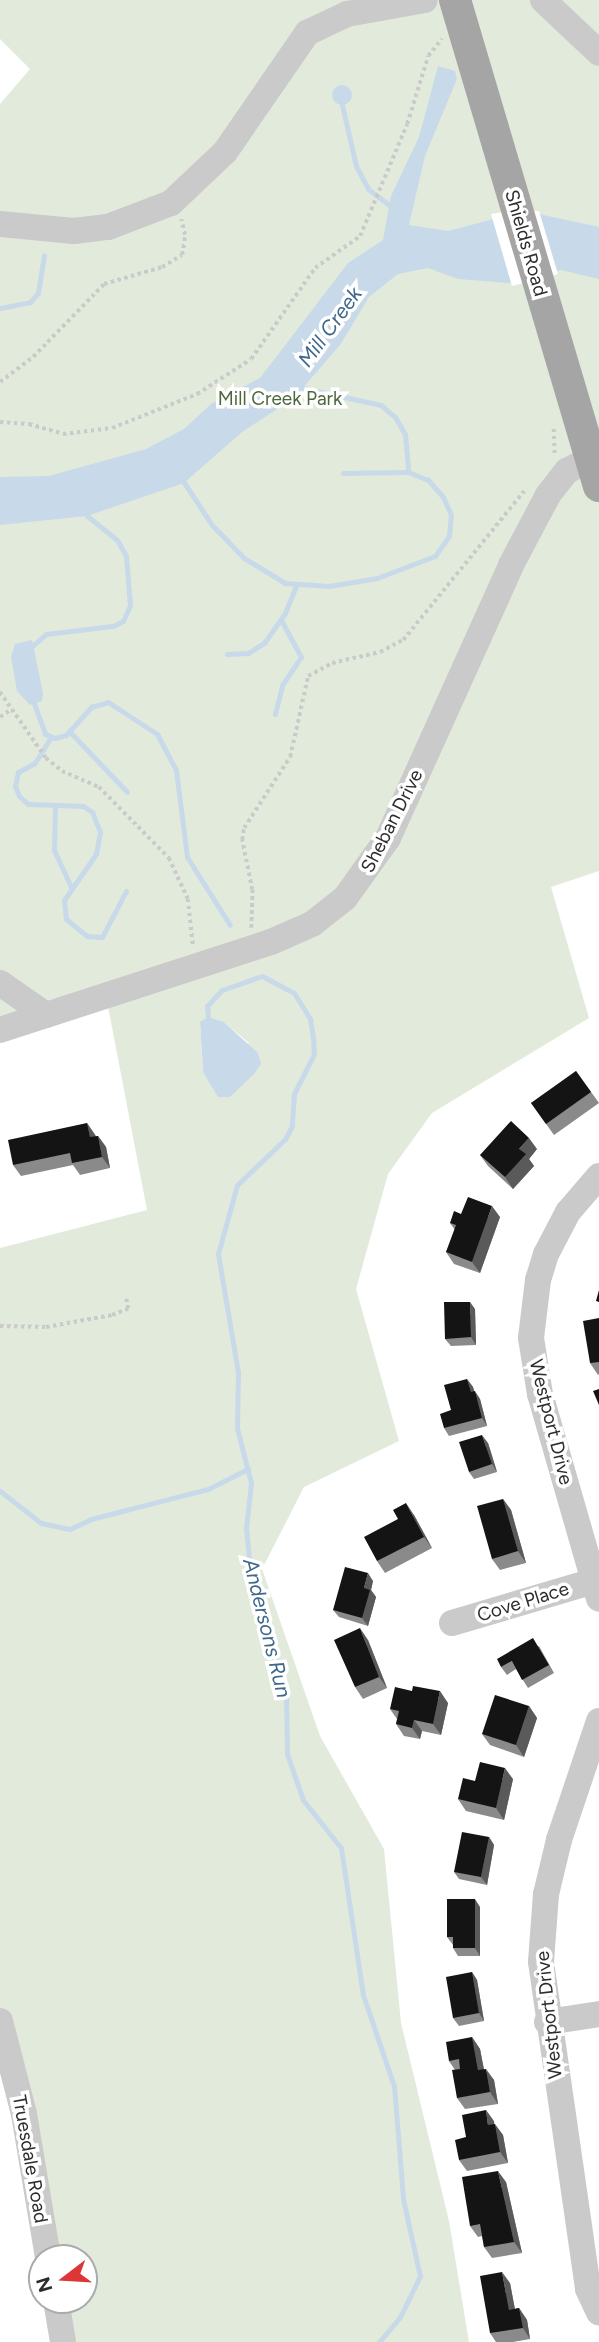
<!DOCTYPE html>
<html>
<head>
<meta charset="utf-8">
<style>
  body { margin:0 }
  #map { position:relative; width:599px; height:2342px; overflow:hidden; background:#fff; font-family:Figtree,sans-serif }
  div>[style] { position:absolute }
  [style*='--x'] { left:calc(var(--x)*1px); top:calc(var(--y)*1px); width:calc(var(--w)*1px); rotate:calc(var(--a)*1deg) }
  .green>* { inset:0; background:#e2eadb }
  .water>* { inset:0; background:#c8dae9 }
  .round { border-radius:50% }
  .pier>* { inset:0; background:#fff }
  .stream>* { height:5px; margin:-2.5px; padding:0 2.5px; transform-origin:2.5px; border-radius:2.5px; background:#c8dae9 }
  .path>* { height:3.5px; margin-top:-1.75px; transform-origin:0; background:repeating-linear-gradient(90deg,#cacaca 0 3.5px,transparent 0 7px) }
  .minor>* { height:26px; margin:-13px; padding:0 13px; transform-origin:13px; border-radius:13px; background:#cacaca }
  .major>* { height:32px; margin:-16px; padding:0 16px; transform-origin:16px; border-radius:16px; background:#a5a5a5 }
  .wall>* { inset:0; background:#8a8a8a }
  .shaded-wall>* { inset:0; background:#5a5a5a }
  .building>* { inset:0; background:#141414 }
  span { translate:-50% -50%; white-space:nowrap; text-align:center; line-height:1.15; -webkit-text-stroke:7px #fff; paint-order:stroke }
  .street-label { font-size:19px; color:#2d2d2d }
  .park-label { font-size:19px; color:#4d673d }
  .water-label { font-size:21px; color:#3f688b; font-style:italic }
  .north { position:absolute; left:28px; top:2244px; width:70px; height:70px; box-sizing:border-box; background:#fff; border:2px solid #ababab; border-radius:50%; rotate:253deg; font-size:19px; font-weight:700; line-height:28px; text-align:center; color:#2d2d2d }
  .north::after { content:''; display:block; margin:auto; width:24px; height:32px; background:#dd3637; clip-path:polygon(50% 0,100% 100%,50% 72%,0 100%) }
</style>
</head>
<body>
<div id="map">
  <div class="green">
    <div style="clip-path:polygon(evenodd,0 0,599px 0,599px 871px,551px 887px,589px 1018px,432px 1113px,388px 1174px,356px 1289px,399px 1441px,304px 1487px,262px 1569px,320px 1736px,384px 1849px,401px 2023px,449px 2221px,469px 2342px,63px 2342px,56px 2300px,84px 2300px,84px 2258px,48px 2258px,0 2021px,0 1248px,147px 1210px,106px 996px,0 1030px,0 104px,30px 69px,0 39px,0 0,200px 1022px,224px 1022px,249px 1043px,203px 1072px,200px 1022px)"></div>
  </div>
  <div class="water">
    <div style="clip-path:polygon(438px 66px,455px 71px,457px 79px,425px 156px,409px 225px,448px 231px,517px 213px,536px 277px,508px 283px,458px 279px,428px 268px,398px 274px,369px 297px,340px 345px,294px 398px,242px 432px,184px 483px,87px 516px,0 525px,0 477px,49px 476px,146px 449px,184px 429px,211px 404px,260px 378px,348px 263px,383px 240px,391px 196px,419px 137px)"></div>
    <div class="round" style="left:332px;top:85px;width:20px;height:20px"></div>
    <div style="clip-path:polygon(539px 214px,599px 227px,599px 279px,561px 270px,537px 276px)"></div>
    <div style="clip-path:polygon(32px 640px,43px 693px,42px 701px,30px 705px,17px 691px,11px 657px,15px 644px)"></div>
    <div style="clip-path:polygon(208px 1017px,224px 1022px,258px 1053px,261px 1064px,254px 1074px,230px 1097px,218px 1097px,203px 1072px,200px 1022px)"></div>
  </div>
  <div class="pier">
    <div style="clip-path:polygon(517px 210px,539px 211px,558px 274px,512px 286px,491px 214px)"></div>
  </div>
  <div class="stream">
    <div style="--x:342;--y:105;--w:63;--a:77.1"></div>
    <div style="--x:356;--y:166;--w:26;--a:62"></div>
    <div style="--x:368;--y:189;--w:26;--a:37"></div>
    <div style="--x:0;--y:308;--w:31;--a:-11"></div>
    <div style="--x:30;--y:302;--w:12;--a:-48"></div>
    <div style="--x:38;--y:293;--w:38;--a:-81"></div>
    <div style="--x:299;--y:387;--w:84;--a:12.4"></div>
    <div style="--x:381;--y:405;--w:18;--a:41"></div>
    <div style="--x:395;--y:417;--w:20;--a:60"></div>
    <div style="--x:405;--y:434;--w:38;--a:85"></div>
    <div style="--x:181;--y:478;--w:56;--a:56.6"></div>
    <div style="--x:212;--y:525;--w:46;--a:45.9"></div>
    <div style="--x:244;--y:558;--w:48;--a:31.4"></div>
    <div style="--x:285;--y:583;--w:44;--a:3.9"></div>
    <div style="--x:329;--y:586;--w:49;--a:-9.5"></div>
    <div style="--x:377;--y:578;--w:62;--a:-20.8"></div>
    <div style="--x:435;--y:556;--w:24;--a:-55"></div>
    <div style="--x:449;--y:536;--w:21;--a:-85"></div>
    <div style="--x:451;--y:515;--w:20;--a:-114"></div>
    <div style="--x:443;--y:497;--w:23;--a:-131"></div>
    <div style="--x:428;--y:480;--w:22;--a:-158"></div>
    <div style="--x:408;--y:472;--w:65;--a:179.1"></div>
    <div style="--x:30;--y:648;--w:21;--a:-41"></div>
    <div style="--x:46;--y:634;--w:67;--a:-6.8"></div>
    <div style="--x:113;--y:626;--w:11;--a:-27"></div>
    <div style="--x:123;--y:621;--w:17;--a:-66"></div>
    <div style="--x:130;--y:605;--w:49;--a:-94.7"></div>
    <div style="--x:126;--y:556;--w:18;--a:-119"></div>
    <div style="--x:117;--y:540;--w:38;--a:-141"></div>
    <div style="--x:87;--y:516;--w:6;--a:-108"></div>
    <div style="--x:227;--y:654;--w:21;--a:-3"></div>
    <div style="--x:248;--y:653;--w:19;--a:-32"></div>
    <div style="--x:264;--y:643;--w:37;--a:-55"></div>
    <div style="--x:285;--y:613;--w:31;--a:-68"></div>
    <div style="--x:32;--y:698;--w:38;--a:70"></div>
    <div style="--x:45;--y:734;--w:11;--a:22"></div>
    <div style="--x:55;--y:738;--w:11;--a:-15"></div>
    <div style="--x:66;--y:735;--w:38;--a:-48"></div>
    <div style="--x:91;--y:707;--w:18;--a:-16"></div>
    <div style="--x:108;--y:702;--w:59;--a:33.1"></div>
    <div style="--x:157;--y:734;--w:41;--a:62.2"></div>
    <div style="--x:176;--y:770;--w:88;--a:82.8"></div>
    <div style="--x:187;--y:857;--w:80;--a:57.7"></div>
    <div style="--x:275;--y:714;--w:30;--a:-76"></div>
    <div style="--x:282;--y:685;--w:34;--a:-56"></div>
    <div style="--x:301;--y:657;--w:42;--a:-118.4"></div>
    <div style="--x:69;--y:731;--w:84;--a:46.4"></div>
    <div style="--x:51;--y:737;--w:31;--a:122"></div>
    <div style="--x:35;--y:763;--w:19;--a:152"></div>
    <div style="--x:18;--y:772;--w:14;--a:102"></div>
    <div style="--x:15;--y:786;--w:11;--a:68"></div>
    <div style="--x:19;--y:796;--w:12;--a:42"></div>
    <div style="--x:28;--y:804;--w:55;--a:2.1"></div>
    <div style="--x:83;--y:806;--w:11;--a:34"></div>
    <div style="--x:92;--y:812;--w:22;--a:68"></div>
    <div style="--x:100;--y:832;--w:22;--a:100"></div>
    <div style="--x:96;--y:854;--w:56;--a:124.8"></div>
    <div style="--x:64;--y:900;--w:19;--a:84"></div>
    <div style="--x:66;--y:919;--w:27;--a:39"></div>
    <div style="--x:87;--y:936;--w:15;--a:4"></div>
    <div style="--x:102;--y:937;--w:52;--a:-62.4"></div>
    <div style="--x:55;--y:806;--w:44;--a:91.3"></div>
    <div style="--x:54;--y:850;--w:41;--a:65.3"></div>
    <div style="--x:208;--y:1017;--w:11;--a:-95"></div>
    <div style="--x:207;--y:1006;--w:22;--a:-47"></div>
    <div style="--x:222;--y:990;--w:42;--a:-19.3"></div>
    <div style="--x:262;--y:976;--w:36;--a:28"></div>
    <div style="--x:294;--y:993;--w:31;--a:58"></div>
    <div style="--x:310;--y:1019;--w:18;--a:81"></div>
    <div style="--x:313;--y:1037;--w:17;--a:87"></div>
    <div style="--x:314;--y:1054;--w:45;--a:116.6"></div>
    <div style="--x:294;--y:1094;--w:32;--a:94"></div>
    <div style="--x:292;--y:1126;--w:15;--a:118"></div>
    <div style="--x:285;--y:1139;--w:66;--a:136.2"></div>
    <div style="--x:237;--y:1185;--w:72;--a:105.4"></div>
    <div style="--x:218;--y:1254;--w:120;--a:80.4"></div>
    <div style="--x:238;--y:1372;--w:56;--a:91"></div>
    <div style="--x:237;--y:1428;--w:57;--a:75.7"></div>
    <div style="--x:251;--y:1483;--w:45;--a:96.3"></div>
    <div style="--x:246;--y:1528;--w:40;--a:84.3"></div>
    <div style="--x:250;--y:1568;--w:131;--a:74.1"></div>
    <div style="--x:286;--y:1694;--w:60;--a:89"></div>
    <div style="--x:287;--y:1754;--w:49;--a:70.8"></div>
    <div style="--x:303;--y:1800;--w:61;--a:51.6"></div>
    <div style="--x:341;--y:1848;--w:149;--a:81.5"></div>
    <div style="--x:363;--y:1995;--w:96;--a:71.2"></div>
    <div style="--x:394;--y:2086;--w:113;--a:85.4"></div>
    <div style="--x:403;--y:2199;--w:79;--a:77.6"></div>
    <div style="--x:420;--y:2276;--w:46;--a:116"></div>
    <div style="--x:400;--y:2317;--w:33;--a:130"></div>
    <div style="--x:0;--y:1491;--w:52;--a:38"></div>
    <div style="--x:41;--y:1523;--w:30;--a:12"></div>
    <div style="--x:70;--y:1529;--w:23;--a:-25"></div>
    <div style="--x:91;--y:1519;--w:121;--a:-14.4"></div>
    <div style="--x:208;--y:1489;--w:45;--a:-26.6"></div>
  </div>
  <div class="path">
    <div style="--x:0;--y:382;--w:41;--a:-37.1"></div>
    <div style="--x:33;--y:357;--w:102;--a:-45.8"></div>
    <div style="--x:104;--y:284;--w:60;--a:-16.3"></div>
    <div style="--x:162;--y:267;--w:23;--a:-31"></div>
    <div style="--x:182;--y:255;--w:20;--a:-81"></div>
    <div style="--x:185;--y:235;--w:16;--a:-105"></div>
    <div style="--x:0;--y:422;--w:29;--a:4"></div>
    <div style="--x:29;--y:424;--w:35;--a:16"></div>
    <div style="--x:63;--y:434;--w:49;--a:-7"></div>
    <div style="--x:112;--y:428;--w:92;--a:-21.8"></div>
    <div style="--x:197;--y:394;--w:64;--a:-32.9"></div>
    <div style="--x:251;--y:359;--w:111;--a:-54.9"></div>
    <div style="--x:315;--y:268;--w:55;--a:-35.4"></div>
    <div style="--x:360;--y:236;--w:121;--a:-67.2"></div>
    <div style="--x:407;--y:124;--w:71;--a:-72.8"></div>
    <div style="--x:428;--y:56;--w:22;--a:-51"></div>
    <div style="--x:554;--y:429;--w:25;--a:88"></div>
    <div style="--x:0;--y:692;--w:80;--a:55.1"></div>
    <div style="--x:46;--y:758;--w:21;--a:39"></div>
    <div style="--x:62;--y:771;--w:40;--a:23.4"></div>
    <div style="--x:99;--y:787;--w:100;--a:45.4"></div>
    <div style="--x:169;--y:858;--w:45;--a:65.1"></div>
    <div style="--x:188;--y:899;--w:46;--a:83.8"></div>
    <div style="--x:0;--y:717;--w:14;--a:-34"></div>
    <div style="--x:251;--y:928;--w:38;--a:-88"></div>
    <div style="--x:252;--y:890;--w:51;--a:-101.3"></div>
    <div style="--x:242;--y:840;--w:12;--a:-81"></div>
    <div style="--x:244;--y:828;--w:85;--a:-57.1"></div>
    <div style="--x:290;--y:757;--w:83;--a:-77.5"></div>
    <div style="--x:308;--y:676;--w:27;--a:-28"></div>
    <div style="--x:332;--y:663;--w:49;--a:-12.9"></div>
    <div style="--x:380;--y:652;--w:26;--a:-28"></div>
    <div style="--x:403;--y:640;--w:192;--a:-50.9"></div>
    <div style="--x:0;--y:1326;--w:46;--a:1.2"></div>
    <div style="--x:46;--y:1327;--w:67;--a:-10.3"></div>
    <div style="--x:112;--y:1315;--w:17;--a:-21"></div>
    <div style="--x:128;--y:1309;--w:10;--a:-101"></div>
  </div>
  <div class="minor">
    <div style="--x:543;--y:0;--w:77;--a:43.4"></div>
    <div style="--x:0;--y:224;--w:74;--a:5.4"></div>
    <div style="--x:74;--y:231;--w:34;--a:-7"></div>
    <div style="--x:108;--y:227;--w:67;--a:-20.9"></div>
    <div style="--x:171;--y:203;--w:74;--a:-43.4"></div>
    <div style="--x:225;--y:152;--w:145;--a:-55.4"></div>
    <div style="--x:307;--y:33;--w:44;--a:-25.4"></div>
    <div style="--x:347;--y:14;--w:79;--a:-10.2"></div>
    <div style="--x:0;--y:983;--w:56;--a:34.8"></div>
    <div style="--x:0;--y:1030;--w:285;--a:-18"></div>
    <div style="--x:271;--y:942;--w:45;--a:-23.7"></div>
    <div style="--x:312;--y:924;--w:42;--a:-38.2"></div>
    <div style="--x:345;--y:898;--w:74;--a:-54.4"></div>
    <div style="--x:388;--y:838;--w:299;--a:-65.7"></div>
    <div style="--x:511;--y:565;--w:79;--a:-62.1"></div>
    <div style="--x:548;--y:495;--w:31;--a:-52"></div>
    <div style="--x:567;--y:471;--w:36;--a:-28"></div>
    <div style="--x:599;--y:1176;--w:48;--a:130.7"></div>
    <div style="--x:568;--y:1212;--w:47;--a:117.6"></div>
    <div style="--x:546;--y:1254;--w:27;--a:107"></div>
    <div style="--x:538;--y:1280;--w:58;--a:96.9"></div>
    <div style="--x:531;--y:1338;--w:57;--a:80.9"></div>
    <div style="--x:540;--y:1394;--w:213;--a:73.9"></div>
    <div style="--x:452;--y:1623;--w:148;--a:-16.5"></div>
    <div style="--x:599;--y:1721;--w:126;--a:108.6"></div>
    <div style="--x:559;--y:1840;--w:56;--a:103.5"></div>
    <div style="--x:546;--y:1894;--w:68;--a:94.2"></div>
    <div style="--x:541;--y:1962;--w:330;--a:81.8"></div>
    <div style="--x:588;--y:2289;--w:26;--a:65"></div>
    <div style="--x:0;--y:2021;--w:96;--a:75.5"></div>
    <div style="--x:24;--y:2114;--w:146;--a:80.5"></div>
    <div style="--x:547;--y:2022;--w:53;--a:-8.7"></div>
    <div style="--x:56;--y:2300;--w:43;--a:80.5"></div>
  </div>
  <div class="major">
    <div style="--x:455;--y:0;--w:507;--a:73.5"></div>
  </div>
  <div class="wall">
    <div style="clip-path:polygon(576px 1071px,599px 1103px,554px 1135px,531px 1103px)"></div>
    <div style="clip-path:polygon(87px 1123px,96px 1136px,98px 1136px,106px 1147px,110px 1168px,80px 1175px,73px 1165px,21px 1176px,13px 1165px)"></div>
    <div style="clip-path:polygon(537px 1149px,529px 1159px,534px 1166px,513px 1189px,488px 1166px,480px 1155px)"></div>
    <div style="clip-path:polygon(461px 1214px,500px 1217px,480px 1273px,454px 1264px,446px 1252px,455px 1230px,450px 1223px)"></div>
    <div style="clip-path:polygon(475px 1309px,476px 1345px,451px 1346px,445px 1339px)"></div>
    <div style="clip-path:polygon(599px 1318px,599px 1374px,598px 1375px,590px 1363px)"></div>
    <div style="clip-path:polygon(467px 1379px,473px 1387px,474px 1391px,480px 1399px,487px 1426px,449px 1436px,444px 1428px,451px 1410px)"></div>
    <div style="clip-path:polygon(488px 1443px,497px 1472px,474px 1479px,469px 1472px)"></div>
    <div style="clip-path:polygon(503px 1499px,511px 1510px,526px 1563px,500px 1570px,492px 1559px)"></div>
    <div style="clip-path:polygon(414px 1515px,432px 1548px,385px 1573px,377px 1561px,398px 1519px)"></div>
    <div style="clip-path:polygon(373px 1581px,371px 1590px,376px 1597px,368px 1626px,339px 1617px,333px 1610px)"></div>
    <div style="clip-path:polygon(368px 1640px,387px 1688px,363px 1699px,355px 1687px)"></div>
    <div style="clip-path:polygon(539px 1646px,554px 1673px,528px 1688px,516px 1669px,507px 1675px,501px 1667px)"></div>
    <div style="clip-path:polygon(412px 1691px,448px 1703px,441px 1735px,422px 1731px,420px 1739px,404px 1736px,396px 1724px,397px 1719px,390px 1709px)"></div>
    <div style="clip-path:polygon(529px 1706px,537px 1718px,524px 1757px,490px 1745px,482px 1734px)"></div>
    <div style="clip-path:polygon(513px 1779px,504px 1820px,466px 1811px,458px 1799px,475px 1781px)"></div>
    <div style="clip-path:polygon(489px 1837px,494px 1845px,487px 1885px,459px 1879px,454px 1872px)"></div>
    <div style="clip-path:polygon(480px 1907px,480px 1956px,458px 1956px,453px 1948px,453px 1945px,447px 1937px)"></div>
    <div style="clip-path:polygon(472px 1972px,477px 1980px,484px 2021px,459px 2026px,453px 2018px)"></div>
    <div style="clip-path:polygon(472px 2037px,480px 2049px,484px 2069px,494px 2080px,498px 2104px,465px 2109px,457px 2098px,455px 2070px,449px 2061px)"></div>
    <div style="clip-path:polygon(494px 2121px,494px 2124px,503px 2135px,508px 2163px,467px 2171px,459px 2160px,466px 2137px)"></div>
    <div style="clip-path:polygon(506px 2182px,522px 2253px,492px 2258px,484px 2247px,482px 2236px,478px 2237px,470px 2226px)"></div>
    <div style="clip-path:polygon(510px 2283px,515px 2309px,519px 2308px,527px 2320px,530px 2339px,513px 2342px,496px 2342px,490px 2333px)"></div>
  </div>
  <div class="shaded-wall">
    <div style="clip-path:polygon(87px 1123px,95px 1135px,98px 1149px,90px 1137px)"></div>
    <div style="clip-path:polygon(98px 1136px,106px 1147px,110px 1168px,102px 1157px)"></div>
    <div style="clip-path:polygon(529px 1138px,537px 1149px,529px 1159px,534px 1166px,513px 1189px,505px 1177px,519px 1149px)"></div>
    <div style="clip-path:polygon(492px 1206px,500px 1217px,480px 1273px,472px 1262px)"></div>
    <div style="clip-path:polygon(470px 1302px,475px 1309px,476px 1345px,471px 1337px)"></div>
    <div style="clip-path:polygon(467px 1379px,473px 1387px,477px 1400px,471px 1392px)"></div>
    <div style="clip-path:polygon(475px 1391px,480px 1399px,487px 1426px,482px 1418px)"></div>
    <div style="clip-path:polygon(482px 1435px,488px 1443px,497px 1472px,492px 1464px)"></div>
    <div style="clip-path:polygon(503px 1499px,511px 1510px,526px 1563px,518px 1551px)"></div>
    <div style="clip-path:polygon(406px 1503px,414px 1515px,432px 1548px,424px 1537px)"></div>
    <div style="clip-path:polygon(368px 1573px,373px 1581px,371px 1590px,376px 1597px,368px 1626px,362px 1618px,364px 1588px)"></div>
    <div style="clip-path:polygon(360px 1628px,368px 1640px,387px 1688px,379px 1677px)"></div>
    <div style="clip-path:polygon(440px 1691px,448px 1703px,441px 1735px,433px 1724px)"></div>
    <div style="clip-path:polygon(529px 1706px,537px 1718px,524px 1757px,516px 1745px)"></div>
    <div style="clip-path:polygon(414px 1720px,422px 1731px,420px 1739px,412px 1728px)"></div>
    <div style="clip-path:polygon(505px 1768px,513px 1779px,504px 1820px,496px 1808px)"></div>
    <div style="clip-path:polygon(489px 1837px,494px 1845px,487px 1885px,481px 1877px)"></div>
    <div style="clip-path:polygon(475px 1899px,480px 1907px,480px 1956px,475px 1948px)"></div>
    <div style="clip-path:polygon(472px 1972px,477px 1980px,484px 2021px,479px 2013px)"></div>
    <div style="clip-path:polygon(472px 2037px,480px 2049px,486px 2081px,478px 2070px)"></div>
    <div style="clip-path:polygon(486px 2069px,494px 2080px,498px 2104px,490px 2092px)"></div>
    <div style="clip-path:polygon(486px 2110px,494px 2121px,496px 2137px,488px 2125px)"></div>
    <div style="clip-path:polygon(495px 2124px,503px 2135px,508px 2163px,500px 2152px)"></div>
    <div style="clip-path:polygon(498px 2171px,506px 2182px,522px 2253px,514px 2242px)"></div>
    <div style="clip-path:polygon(502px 2272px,510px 2283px,517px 2321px,509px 2310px)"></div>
    <div style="clip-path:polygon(519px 2308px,527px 2320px,530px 2339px,523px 2328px)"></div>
  </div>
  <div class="building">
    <div style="clip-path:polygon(576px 1071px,591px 1092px,546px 1124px,531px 1103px)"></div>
    <div style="clip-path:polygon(511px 1121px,529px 1138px,519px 1149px,526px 1154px,505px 1177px,480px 1155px)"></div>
    <div style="clip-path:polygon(87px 1123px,90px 1137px,98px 1136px,102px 1157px,72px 1163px,70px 1153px,13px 1165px,8px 1140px)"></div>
    <div style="clip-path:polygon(468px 1197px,492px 1206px,472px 1262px,446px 1252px,456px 1225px,450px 1223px,454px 1211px,461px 1214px)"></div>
    <div style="clip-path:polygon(599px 1290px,599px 1302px,596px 1301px)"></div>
    <div style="clip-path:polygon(444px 1302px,470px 1302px,471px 1337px,445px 1339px)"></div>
    <div style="clip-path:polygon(599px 1318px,599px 1362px,590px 1363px,583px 1321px)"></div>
    <div style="clip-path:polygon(467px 1379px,471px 1392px,475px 1391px,482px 1418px,444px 1428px,440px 1414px,451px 1410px,444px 1385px)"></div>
    <div style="clip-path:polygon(599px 1389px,599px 1405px,593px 1391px)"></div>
    <div style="clip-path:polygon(482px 1435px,492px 1464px,469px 1472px,459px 1442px)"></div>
    <div style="clip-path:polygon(503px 1499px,518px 1551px,492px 1559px,477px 1506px)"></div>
    <div style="clip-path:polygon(406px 1503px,424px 1537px,377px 1561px,364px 1537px,398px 1519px,393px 1510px)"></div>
    <div style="clip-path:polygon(345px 1567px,368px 1573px,364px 1588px,370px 1590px,362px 1618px,333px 1610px)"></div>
    <div style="clip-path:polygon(360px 1628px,379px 1677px,355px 1687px,334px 1640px)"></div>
    <div style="clip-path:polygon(533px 1638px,549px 1665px,522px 1680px,512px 1661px,501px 1667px,497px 1659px)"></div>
    <div style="clip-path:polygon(413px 1686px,440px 1691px,433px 1724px,414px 1720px,412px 1728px,396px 1724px,399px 1711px,390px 1709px,395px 1687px,412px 1691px)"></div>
    <div style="clip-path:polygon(495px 1695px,529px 1706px,516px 1745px,482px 1734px)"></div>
    <div style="clip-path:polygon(480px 1762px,505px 1768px,496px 1808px,458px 1799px,463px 1778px,475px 1781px)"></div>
    <div style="clip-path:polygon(462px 1832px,489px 1837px,481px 1877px,454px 1872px)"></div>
    <div style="clip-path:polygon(447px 1899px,475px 1899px,475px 1948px,453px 1948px,453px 1937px,447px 1937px)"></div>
    <div style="clip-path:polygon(472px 1972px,479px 2013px,453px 2018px,446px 1977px)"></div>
    <div style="clip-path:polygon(472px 2037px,478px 2070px,486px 2069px,490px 2092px,457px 2098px,452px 2070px,460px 2069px,459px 2059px,449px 2061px,446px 2042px)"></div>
    <div style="clip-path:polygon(486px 2110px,488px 2125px,495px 2124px,500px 2152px,459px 2160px,455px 2140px,466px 2137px,462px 2115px)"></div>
    <div style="clip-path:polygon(498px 2171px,514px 2242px,484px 2247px,480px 2224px,470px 2226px,462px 2177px)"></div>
    <div style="clip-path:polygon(502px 2272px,509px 2310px,519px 2308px,523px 2328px,490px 2333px,480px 2276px)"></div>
  </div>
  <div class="street-label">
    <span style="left:526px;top:243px;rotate:74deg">Shields Road</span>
    <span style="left:392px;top:821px;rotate:-63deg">Sheban Drive</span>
    <span style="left:551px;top:1422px;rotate:76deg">Westport Drive</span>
    <span style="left:523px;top:1602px;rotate:-17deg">Cove Place</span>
    <span style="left:549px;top:2015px;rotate:-96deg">Westport Drive</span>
    <span style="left:30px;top:2159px;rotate:80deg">Truesdale Road</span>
  </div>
  <div class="park-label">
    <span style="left:280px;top:399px">Mill Creek Park</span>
  </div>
  <div class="water-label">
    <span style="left:330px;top:327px;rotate:-54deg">Mill Creek</span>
    <span style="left:267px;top:1628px;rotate:76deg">Andersons Run</span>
  </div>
  <div class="north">N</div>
</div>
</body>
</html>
